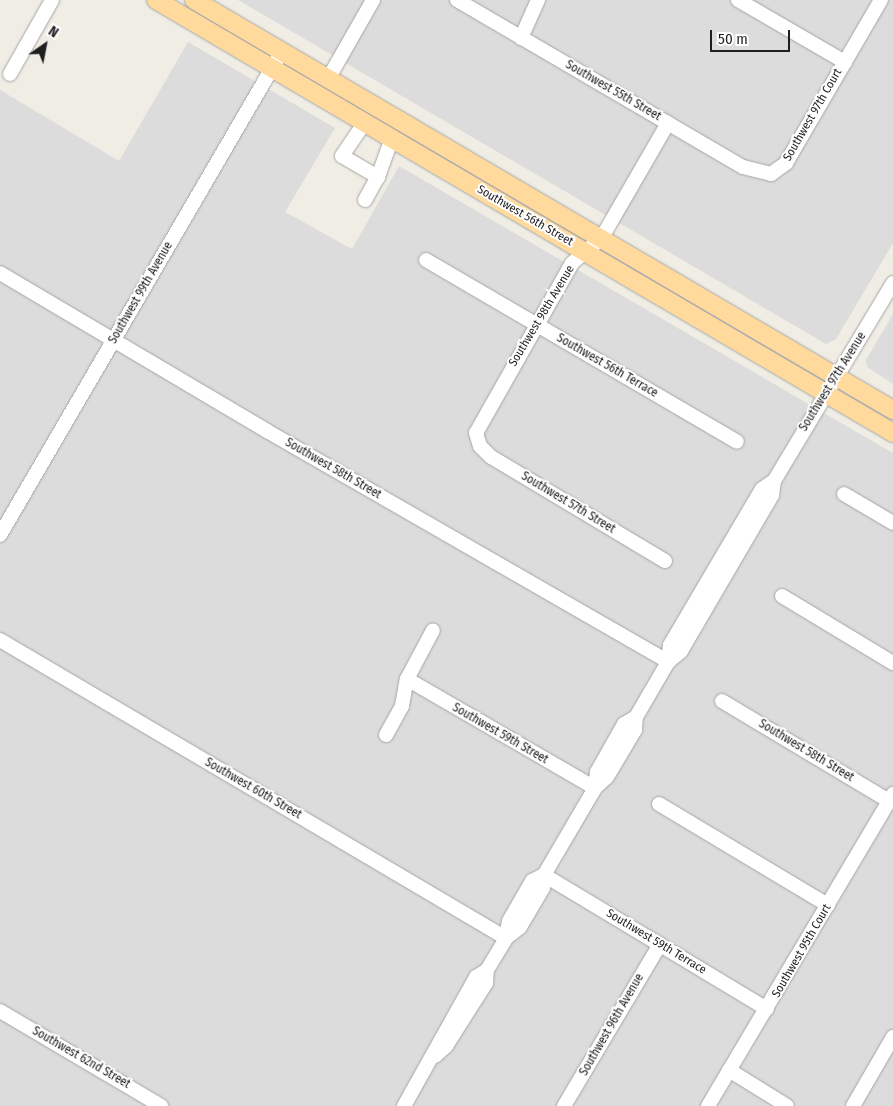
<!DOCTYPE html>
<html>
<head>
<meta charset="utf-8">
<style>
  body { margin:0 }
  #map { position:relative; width:893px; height:1106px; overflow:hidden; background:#f0ede5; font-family:"Fira Sans Condensed",sans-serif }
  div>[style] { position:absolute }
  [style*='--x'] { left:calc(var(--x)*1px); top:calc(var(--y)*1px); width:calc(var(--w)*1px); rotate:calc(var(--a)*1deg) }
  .residential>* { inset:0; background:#dddcdc }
  .roads { filter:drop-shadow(0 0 1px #a6a6a6) drop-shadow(0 0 1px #a6a6a6) }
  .minor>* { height:14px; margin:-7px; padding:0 7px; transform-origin:7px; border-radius:7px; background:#fff }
  .major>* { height:18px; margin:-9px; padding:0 9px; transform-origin:9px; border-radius:9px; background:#ffda9c }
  span { translate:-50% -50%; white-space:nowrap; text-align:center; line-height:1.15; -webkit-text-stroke:4px #fff; paint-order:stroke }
  .street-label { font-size:12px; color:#1f1f1f }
  .north { position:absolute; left:20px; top:20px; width:50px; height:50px; -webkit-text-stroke:4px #fff; paint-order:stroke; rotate:33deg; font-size:14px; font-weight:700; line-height:20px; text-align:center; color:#1f1f1f }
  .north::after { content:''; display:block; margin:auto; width:18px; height:22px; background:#1f1f1f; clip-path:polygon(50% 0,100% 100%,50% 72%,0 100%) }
  .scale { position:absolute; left:710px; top:30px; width:80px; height:22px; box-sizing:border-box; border:2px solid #1f1f1f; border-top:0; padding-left:6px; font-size:15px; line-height:18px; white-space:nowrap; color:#1f1f1f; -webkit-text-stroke:4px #fff; paint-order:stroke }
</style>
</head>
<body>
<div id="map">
  <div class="residential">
    <div style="clip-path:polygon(238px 0,893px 0,893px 243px,836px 339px,826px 344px)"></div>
    <div style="clip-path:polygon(188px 42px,335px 128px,285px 212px,352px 249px,399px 166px,893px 453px,893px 1106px,0 1106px,0 90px,119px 161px)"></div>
    <div style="clip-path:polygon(893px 314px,893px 384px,867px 367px,866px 360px)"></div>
  </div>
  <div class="roads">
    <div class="minor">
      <div style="--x:457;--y:0;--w:331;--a:30.3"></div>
      <div style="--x:743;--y:167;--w:29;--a:14"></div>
      <div style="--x:771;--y:174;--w:19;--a:-36"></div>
      <div style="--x:786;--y:163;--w:189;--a:-59.8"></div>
      <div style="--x:738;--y:0;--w:124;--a:30.1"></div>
      <div style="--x:521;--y:38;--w:42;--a:-65.9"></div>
      <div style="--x:10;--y:74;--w:85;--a:-60.4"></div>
      <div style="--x:328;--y:79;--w:91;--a:-60.3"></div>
      <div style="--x:365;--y:122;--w:41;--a:124.1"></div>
      <div style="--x:342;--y:156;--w:42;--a:30.3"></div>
      <div style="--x:365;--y:200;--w:26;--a:-61"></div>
      <div style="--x:378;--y:177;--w:41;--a:-70.3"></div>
      <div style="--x:426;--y:260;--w:360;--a:30.3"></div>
      <div style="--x:0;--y:273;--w:310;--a:30.6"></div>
      <div style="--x:267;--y:431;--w:463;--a:29.9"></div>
      <div style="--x:844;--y:494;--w:57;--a:30.6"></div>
      <div style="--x:0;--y:535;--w:560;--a:-59.77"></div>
      <div style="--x:665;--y:561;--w:203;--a:-149.1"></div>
      <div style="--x:491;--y:457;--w:16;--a:-135"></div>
      <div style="--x:480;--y:446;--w:14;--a:-107"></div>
      <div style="--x:476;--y:433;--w:195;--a:-60.5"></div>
      <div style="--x:572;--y:263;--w:38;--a:-40"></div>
      <div style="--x:601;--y:239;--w:134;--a:-60"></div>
      <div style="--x:782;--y:596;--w:130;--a:31.1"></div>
      <div style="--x:0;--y:640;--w:587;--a:30.5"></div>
      <div style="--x:668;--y:662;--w:17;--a:-83"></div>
      <div style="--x:670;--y:645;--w:181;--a:-59.5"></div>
      <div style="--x:762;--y:489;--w:14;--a:-34"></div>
      <div style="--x:774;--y:481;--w:231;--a:-59"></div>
      <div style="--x:407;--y:679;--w:217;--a:30.1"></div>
      <div style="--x:722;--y:701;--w:195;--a:30.9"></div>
      <div style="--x:386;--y:735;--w:33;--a:-61"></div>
      <div style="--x:402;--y:706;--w:27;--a:-80"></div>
      <div style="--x:407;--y:679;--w:55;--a:-62"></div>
      <div style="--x:595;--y:788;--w:16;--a:-83"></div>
      <div style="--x:597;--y:772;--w:55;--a:-60.6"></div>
      <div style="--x:624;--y:724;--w:14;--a:-30"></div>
      <div style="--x:636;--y:717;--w:64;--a:-59.8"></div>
      <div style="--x:668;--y:662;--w:17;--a:-40"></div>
      <div style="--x:681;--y:651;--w:181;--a:-59.7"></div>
      <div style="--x:772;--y:495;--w:14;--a:-82"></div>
      <div style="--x:659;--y:804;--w:197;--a:30.9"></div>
      <div style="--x:544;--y:875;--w:260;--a:31"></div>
      <div style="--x:506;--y:938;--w:18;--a:-38"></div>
      <div style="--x:520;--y:927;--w:45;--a:-59.5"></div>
      <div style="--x:543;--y:888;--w:13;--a:-86"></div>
      <div style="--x:544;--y:875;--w:101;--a:-59.6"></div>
      <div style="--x:595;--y:788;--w:16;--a:-43"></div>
      <div style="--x:607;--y:777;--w:55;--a:-59.2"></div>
      <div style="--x:635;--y:730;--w:13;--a:-86"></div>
      <div style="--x:0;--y:1011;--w:187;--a:30.5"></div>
      <div style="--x:435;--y:1056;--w:15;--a:-42"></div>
      <div style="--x:446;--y:1046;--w:75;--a:-57.6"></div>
      <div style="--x:486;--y:983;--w:13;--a:-86"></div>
      <div style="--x:487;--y:970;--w:37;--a:-59"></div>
      <div style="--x:506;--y:938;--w:17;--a:-80"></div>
      <div style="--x:509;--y:921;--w:46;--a:-60.1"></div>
      <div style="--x:532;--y:881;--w:13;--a:-27"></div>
      <div style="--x:729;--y:1070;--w:68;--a:31.8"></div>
      <div style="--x:404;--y:1106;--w:148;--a:-60.8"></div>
      <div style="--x:476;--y:977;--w:13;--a:-32"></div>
      <div style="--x:564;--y:1106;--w:188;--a:-59.3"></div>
      <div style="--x:708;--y:1106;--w:363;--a:-59.3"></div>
      <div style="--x:853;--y:1106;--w:80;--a:-59.9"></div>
    </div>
    <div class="major">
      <div style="--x:156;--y:0;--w:855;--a:30.43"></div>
      <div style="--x:194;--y:0;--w:810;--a:30.39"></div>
    </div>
  </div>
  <div class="street-label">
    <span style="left:613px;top:91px;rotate:30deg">Southwest 55th Street</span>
    <span style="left:813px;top:115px;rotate:-60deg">Southwest 97th Court</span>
    <span style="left:525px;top:216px;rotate:30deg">Southwest 56th Street</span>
    <span style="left:141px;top:293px;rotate:-60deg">Southwest 99th Avenue</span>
    <span style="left:542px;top:316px;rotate:-59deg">Southwest 98th Avenue</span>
    <span style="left:607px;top:366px;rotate:30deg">Southwest 56th Terrace</span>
    <span style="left:833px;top:382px;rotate:-58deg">Southwest 97th Avenue</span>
    <span style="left:333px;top:469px;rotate:30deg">Southwest 58th Street</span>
    <span style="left:568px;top:503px;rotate:31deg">Southwest 57th Street</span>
    <span style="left:500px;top:734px;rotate:30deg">Southwest 59th Street</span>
    <span style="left:806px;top:751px;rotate:31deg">Southwest 58th Street</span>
    <span style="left:253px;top:789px;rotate:30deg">Southwest 60th Street</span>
    <span style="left:656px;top:942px;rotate:31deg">Southwest 59th Terrace</span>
    <span style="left:802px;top:951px;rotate:-60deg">Southwest 95th Court</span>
    <span style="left:612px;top:1025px;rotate:-60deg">Southwest 96th Avenue</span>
    <span style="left:81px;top:1058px;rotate:30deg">Southwest 62nd Street</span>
  </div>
  <div class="north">N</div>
  <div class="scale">50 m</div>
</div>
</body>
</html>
